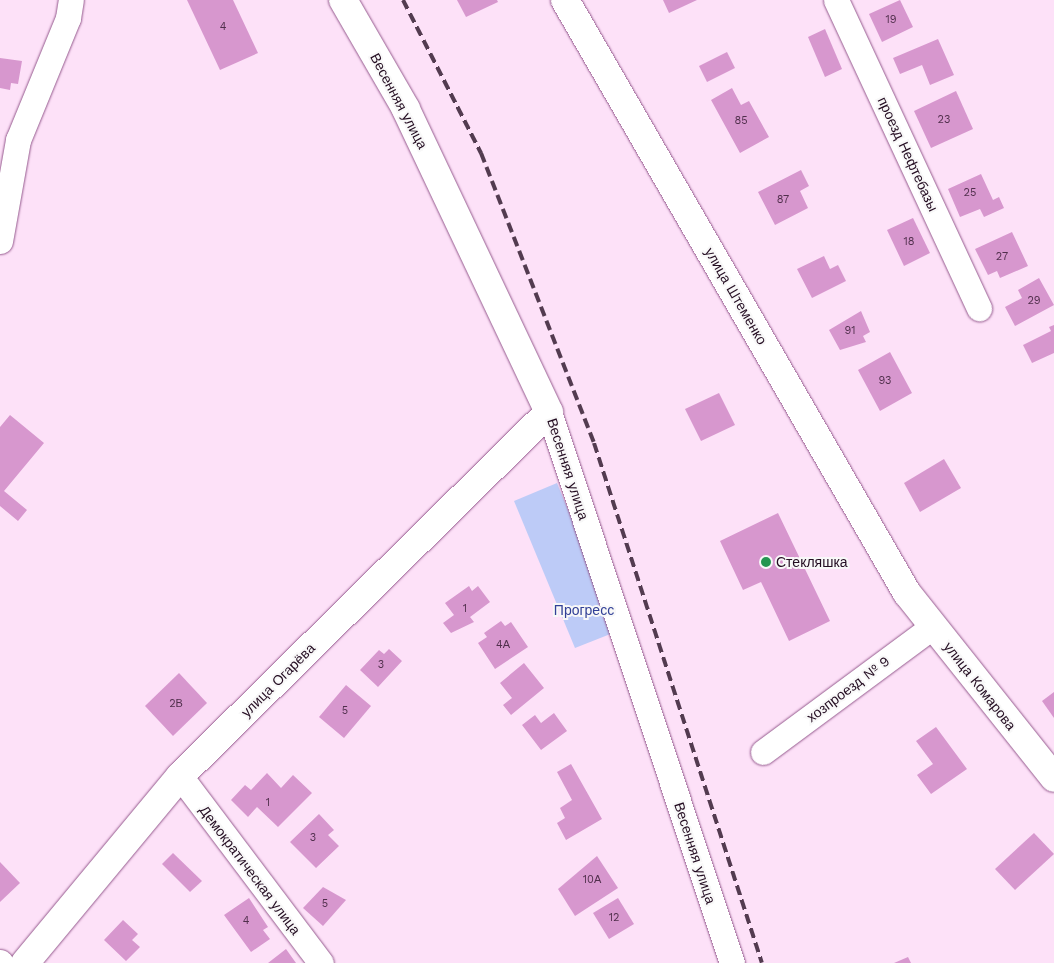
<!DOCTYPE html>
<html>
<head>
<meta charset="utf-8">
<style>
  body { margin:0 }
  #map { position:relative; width:1054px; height:963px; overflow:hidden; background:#fde1f8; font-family:"Work Sans",sans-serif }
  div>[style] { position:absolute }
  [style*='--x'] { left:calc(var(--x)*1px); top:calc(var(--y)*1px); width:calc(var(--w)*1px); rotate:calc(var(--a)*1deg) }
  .green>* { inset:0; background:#bdcbf7 }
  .building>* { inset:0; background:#d797ce }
  .roads { filter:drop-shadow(0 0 1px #955a8e) drop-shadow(0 0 1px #955a8e) }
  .minor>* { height:25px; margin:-12.5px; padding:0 12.5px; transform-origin:12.5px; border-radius:12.5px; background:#fff }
  .secondary>* { height:28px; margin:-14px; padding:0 14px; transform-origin:14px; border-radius:14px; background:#fff }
  .primary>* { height:28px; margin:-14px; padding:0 14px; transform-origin:14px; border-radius:14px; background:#fff }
  .rail>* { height:4px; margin-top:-2px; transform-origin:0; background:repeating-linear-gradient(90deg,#533b50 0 10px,transparent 0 15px) }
  .dots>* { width:14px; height:14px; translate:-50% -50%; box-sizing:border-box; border:2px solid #f8f8f8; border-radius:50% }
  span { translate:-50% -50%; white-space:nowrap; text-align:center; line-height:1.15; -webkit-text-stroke:4px #f8f8f8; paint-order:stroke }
  .number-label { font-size:11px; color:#502f4c }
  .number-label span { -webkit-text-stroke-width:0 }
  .street-label { font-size:14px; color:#230c21 }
  .poi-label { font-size:14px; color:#230c21 }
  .left { translate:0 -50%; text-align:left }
  .park-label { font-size:14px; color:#314097 }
</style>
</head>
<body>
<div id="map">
  <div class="green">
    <div style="clip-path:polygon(557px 483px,618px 631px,575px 648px,514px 501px)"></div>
  </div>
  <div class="building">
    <div style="clip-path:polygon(187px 0,233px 0,258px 53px,220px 70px)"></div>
    <div style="clip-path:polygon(457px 0,497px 0,498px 2px,466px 17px)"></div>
    <div style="clip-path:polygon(663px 0,697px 0,669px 13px)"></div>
    <div style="clip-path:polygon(900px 0,913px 27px,882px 42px,869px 14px)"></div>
    <div style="clip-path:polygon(825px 29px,842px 69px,825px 77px,808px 37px)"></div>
    <div style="clip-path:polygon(938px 39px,954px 75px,930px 85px,922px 65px,900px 74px,893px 58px)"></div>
    <div style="clip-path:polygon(727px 52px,735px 68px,707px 82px,699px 66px)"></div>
    <div style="clip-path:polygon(0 58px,22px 61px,18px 84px,11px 83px,10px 90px,0 88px)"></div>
    <div style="clip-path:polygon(732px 88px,741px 105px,749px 101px,769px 137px,740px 153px,711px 100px)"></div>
    <div style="clip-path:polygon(956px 91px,973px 129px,931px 148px,914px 111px)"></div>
    <div style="clip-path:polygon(801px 170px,809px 186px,800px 191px,808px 208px,775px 225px,758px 192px)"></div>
    <div style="clip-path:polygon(981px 174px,993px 200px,999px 197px,1004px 208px,984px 217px,980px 209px,960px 217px,948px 189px)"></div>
    <div style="clip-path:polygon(913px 218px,930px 253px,904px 266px,887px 230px)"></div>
    <div style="clip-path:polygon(1012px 232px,1028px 266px,1000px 278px,997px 271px,988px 275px,975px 249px)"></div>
    <div style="clip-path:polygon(824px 256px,830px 269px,838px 265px,846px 281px,812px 298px,797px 269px)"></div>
    <div style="clip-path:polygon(1039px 278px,1054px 305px,1015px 326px,1005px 307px,1022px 298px,1018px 290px)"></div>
    <div style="clip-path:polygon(861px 311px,870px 332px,863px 336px,866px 342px,840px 350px,829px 330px)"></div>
    <div style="clip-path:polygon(1054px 325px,1054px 353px,1032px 363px,1023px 345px,1051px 331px,1049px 327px)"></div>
    <div style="clip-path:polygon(890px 352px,912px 393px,880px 411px,858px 370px)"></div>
    <div style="clip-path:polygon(719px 393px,735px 425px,701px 441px,685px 409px)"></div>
    <div style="clip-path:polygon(10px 415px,44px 443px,4px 491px,27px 510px,18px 521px,0 506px,0 427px)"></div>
    <div style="clip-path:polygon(944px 459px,961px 488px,920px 512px,904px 483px)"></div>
    <div style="clip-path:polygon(778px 513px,830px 621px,789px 641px,761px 582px,743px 590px,720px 541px)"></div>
    <div style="clip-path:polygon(469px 586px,472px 591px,478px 586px,490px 602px,470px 617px,474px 622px,451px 633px,443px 623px,454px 615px,445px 603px)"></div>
    <div style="clip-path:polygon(501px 621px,505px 626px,511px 622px,528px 647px,495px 669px,478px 643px,487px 637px,484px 633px)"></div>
    <div style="clip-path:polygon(389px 649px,402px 661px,378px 687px,360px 670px,379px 650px,384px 654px)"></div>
    <div style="clip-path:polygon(524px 663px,544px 688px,511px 715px,503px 705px,512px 698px,500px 683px)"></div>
    <div style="clip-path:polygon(179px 673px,207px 703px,173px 736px,145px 706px)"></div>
    <div style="clip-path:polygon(346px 685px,371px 706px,344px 738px,319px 717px)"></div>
    <div style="clip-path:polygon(1054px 692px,1054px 718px,1042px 701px)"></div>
    <div style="clip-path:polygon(554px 713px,567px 731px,541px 750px,522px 725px,535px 715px,541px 723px)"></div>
    <div style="clip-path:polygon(936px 727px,967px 769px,931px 794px,917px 775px,933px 764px,916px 741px)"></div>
    <div style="clip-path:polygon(571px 764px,602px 819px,566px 840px,557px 823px,565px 818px,560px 808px,572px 800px,557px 772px)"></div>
    <div style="clip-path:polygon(267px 773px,281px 788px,293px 775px,312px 793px,278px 827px,257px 807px,248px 817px,231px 800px,245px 785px,251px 790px)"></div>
    <div style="clip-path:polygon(319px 814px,334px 830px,328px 835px,339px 846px,316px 868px,290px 842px)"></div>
    <div style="clip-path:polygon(1034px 833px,1054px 854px,1015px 890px,995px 869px)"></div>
    <div style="clip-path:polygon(173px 853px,202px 881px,190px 892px,162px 864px)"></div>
    <div style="clip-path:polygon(597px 856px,618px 888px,575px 916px,558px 889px)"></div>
    <div style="clip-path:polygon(0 862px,20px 883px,0 902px)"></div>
    <div style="clip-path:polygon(323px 887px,346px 900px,323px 926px,303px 908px)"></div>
    <div style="clip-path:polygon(249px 898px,268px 927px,263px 930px,270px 939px,251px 952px,224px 915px)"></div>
    <div style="clip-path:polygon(618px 898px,634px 924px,609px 939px,593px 913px)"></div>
    <div style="clip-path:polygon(123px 920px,138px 934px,132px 940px,140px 947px,126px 961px,104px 940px)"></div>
    <div style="clip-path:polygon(286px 949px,296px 963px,268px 963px)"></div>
    <div style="clip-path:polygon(908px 957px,911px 963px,894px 963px)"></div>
  </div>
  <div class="roads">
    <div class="minor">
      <div style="--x:836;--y:0;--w:340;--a:65.1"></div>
      <div style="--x:0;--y:241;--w:103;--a:-79.9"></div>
      <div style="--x:18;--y:140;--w:132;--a:-67.7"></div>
      <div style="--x:68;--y:18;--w:18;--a:-81"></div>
      <div style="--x:549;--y:412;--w:581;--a:71.63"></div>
      <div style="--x:763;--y:752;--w:212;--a:-36.5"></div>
      <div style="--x:180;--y:776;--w:234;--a:53"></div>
      <div style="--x:0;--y:962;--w:1;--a:45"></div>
    </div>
    <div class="secondary">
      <div style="--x:25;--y:963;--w:243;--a:-50.3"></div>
      <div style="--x:180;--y:776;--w:518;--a:-44.61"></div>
      <div style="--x:549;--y:412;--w:335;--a:-115.3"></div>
      <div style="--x:406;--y:109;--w:126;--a:-120"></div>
    </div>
    <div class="primary">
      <div style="--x:565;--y:0;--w:685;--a:60.03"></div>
      <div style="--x:907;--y:593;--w:236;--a:51.5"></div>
    </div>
  </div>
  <div class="rail">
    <div style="--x:403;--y:0;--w:172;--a:63"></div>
    <div style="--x:481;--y:153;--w:311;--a:68.7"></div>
    <div style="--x:594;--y:443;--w:546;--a:72.1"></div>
  </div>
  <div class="dots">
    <div style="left:766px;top:562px;background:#249651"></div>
  </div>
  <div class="number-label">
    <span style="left:891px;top:20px">19</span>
    <span style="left:223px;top:27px">4</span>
    <span style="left:944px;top:120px">23</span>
    <span style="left:741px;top:121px">85</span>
    <span style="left:970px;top:193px">25</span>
    <span style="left:783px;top:200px">87</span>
    <span style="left:909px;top:242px">18</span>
    <span style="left:1002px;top:257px">27</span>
    <span style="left:1034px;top:301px">29</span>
    <span style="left:850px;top:331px">91</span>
    <span style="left:885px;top:381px">93</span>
    <span style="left:465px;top:609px">1</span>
    <span style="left:503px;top:645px">4А</span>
    <span style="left:381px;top:665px">3</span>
    <span style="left:176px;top:704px">2В</span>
    <span style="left:345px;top:711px">5</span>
    <span style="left:268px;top:803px">1</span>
    <span style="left:313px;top:838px">3</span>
    <span style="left:592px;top:880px">10А</span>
    <span style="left:325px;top:904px">5</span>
    <span style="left:614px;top:918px">12</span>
    <span style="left:246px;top:921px">4</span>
  </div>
  <div class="street-label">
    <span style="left:399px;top:101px;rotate:62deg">Весенняя улица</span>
    <span style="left:908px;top:154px;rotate:65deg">проезд Нефтебазы</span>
    <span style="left:736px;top:296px;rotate:60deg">улица Штеменко</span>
    <span style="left:568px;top:469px;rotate:72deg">Весенняя улица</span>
    <span style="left:278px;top:680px;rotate:-45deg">улица Огарёва</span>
    <span style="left:980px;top:686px;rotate:52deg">улица Комарова</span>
    <span style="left:848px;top:689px;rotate:-37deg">хозпроезд № 9</span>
    <span style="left:695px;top:853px;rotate:72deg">Весенняя улица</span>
    <span style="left:250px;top:870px;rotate:53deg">Демократическая улица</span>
  </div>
  <div class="poi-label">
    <span class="left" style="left:776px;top:562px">Стекляшка</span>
  </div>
  <div class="park-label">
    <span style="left:584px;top:610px">Прогресс</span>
  </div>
</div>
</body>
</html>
